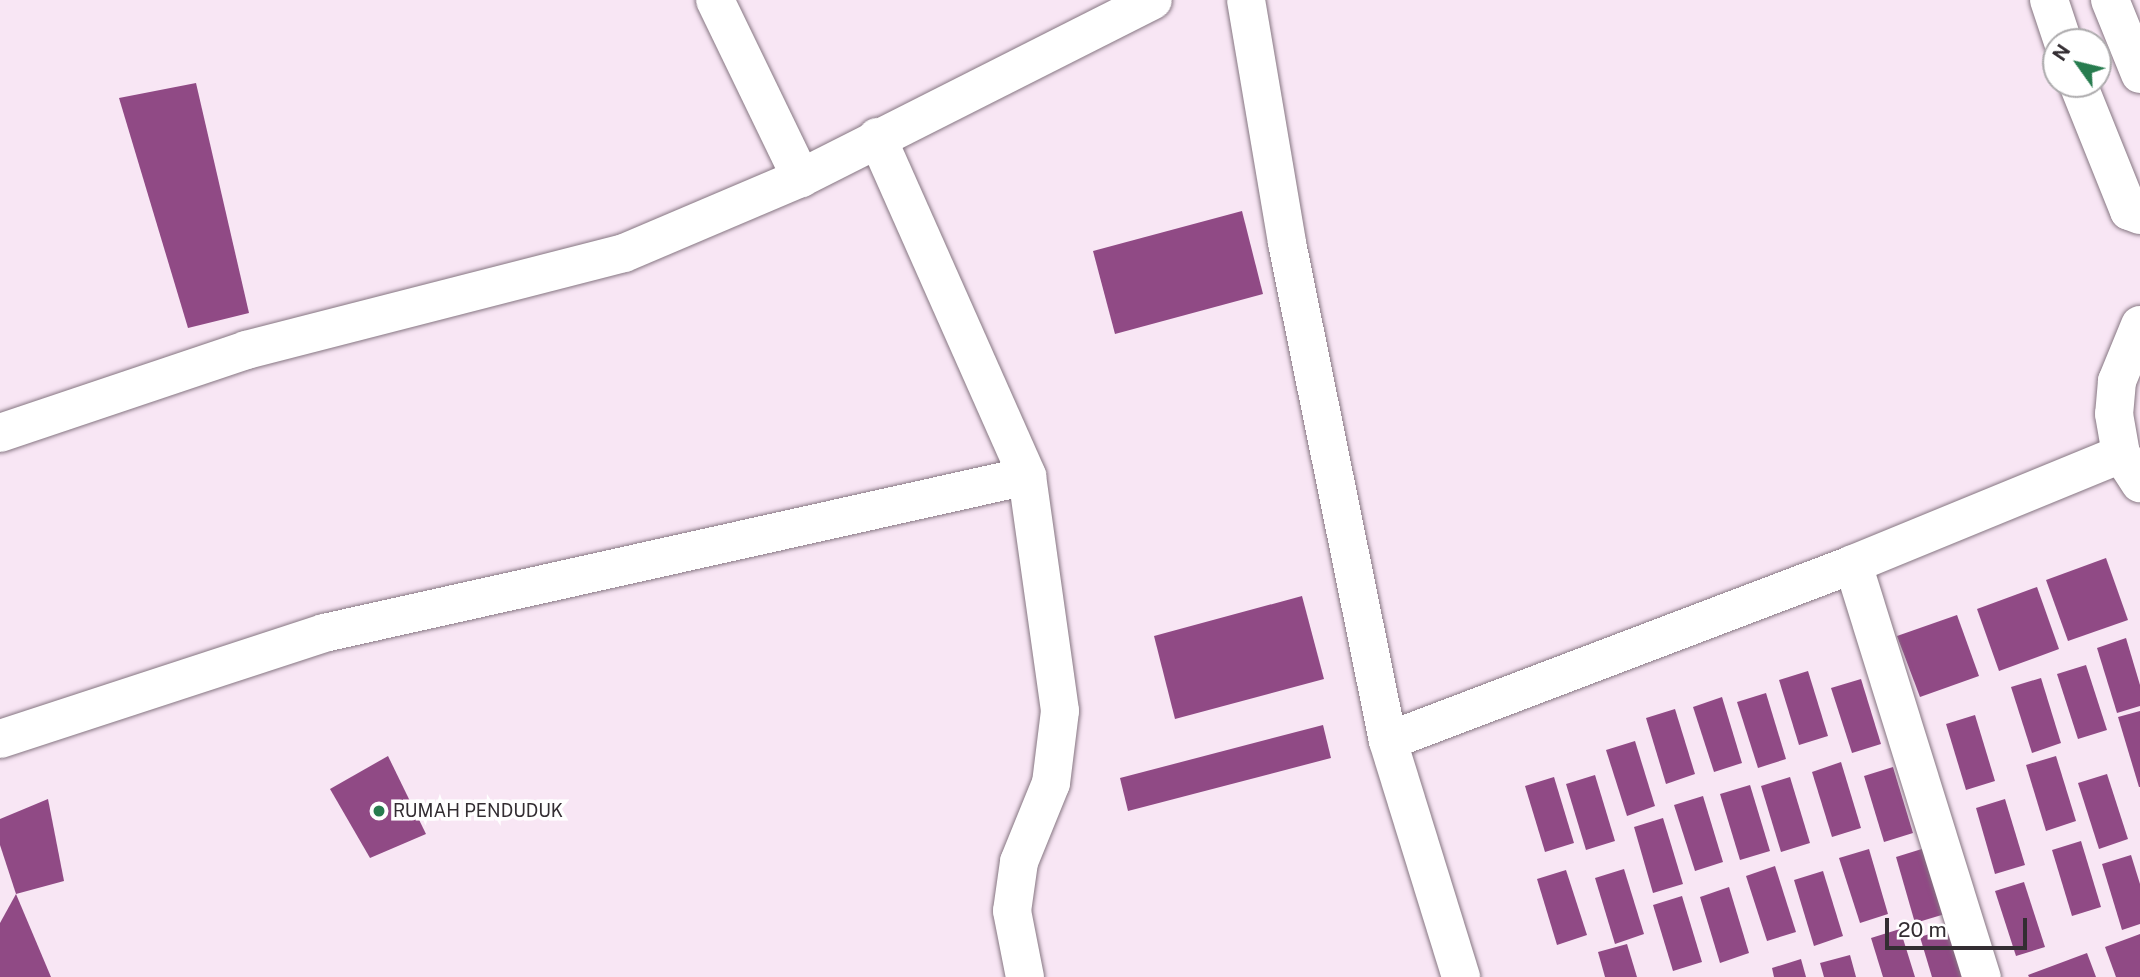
<!DOCTYPE html>
<html>
<head>
<meta charset="utf-8">
<style>
  body { margin:0 }
  #map { position:relative; width:2140px; height:977px; overflow:hidden; background:#f8e6f4; font-family:"Public Sans",sans-serif }
  div>[style] { position:absolute }
  [style*='--x'] { left:calc(var(--x)*1px); top:calc(var(--y)*1px); width:calc(var(--w)*1px); rotate:calc(var(--a)*1deg) }
  .building>* { inset:0; background:#904a85 }
  .roads { filter:drop-shadow(0 0 2px #867682) drop-shadow(0 0 2px #867682) }
  .street>* { height:38px; margin:-19px; padding:0 19px; transform-origin:19px; border-radius:19px; background:#fff }
  .dots>* { width:19px; height:19px; translate:-50% -50%; box-sizing:border-box; border:4px solid #fff; border-radius:50% }
  span { translate:-50% -50%; white-space:nowrap; text-align:center; line-height:1.15; -webkit-text-stroke:7px #fff; paint-order:stroke }
  .poi-label { font-size:18px; color:#332d32 }
  .left { translate:0 -50%; text-align:left }
  .north { position:absolute; left:2042px; top:28px; width:70px; height:70px; box-sizing:border-box; background:#fff; border:2px solid #adabad; border-radius:50%; rotate:304deg; font-size:19px; font-weight:700; line-height:28px; text-align:center; color:#332d32 }
  .north::after { content:''; display:block; margin:auto; width:24px; height:32px; background:#277c4f; clip-path:polygon(50% 0,100% 100%,50% 72%,0 100%) }
  .scale { position:absolute; left:1885px; top:918px; width:142px; height:32px; box-sizing:border-box; border:4px solid #332d32; border-top:0; padding-left:9px; font-size:21px; line-height:24px; white-space:nowrap; color:#332d32; -webkit-text-stroke:5px #fff; paint-order:stroke }
</style>
</head>
<body>
<div id="map">
  <div class="building">
    <div style="clip-path:polygon(196px 83px,249px 313px,188px 328px,119px 98px)"></div>
    <div style="clip-path:polygon(1242px 211px,1263px 294px,1115px 334px,1093px 251px)"></div>
    <div style="clip-path:polygon(2106px 558px,2128px 620px,2068px 641px,2046px 580px)"></div>
    <div style="clip-path:polygon(2037px 587px,2059px 649px,1999px 671px,1977px 609px)"></div>
    <div style="clip-path:polygon(1302px 596px,1324px 679px,1175px 719px,1154px 636px)"></div>
    <div style="clip-path:polygon(1957px 615px,1979px 676px,1920px 697px,1897px 636px)"></div>
    <div style="clip-path:polygon(2126px 638px,2140px 685px,2140px 706px,2117px 713px,2097px 648px)"></div>
    <div style="clip-path:polygon(2086px 665px,2107px 730px,2078px 739px,2057px 674px)"></div>
    <div style="clip-path:polygon(1808px 671px,1828px 736px,1799px 745px,1779px 680px)"></div>
    <div style="clip-path:polygon(2041px 678px,2061px 743px,2032px 753px,2011px 687px)"></div>
    <div style="clip-path:polygon(1861px 679px,1881px 744px,1852px 753px,1831px 688px)"></div>
    <div style="clip-path:polygon(1766px 693px,1786px 759px,1758px 768px,1737px 702px)"></div>
    <div style="clip-path:polygon(1722px 697px,1742px 763px,1714px 772px,1693px 707px)"></div>
    <div style="clip-path:polygon(1675px 709px,1695px 774px,1666px 784px,1646px 718px)"></div>
    <div style="clip-path:polygon(2140px 711px,2140px 787px,2139px 787px,2118px 717px)"></div>
    <div style="clip-path:polygon(1975px 715px,1995px 781px,1966px 790px,1946px 724px)"></div>
    <div style="clip-path:polygon(1323px 725px,1331px 758px,1128px 811px,1120px 778px)"></div>
    <div style="clip-path:polygon(1635px 741px,1655px 806px,1627px 816px,1606px 750px)"></div>
    <div style="clip-path:polygon(388px 756px,426px 834px,370px 858px,330px 789px)"></div>
    <div style="clip-path:polygon(2056px 756px,2076px 821px,2046px 831px,2026px 765px)"></div>
    <div style="clip-path:polygon(1841px 762px,1861px 828px,1832px 837px,1812px 772px)"></div>
    <div style="clip-path:polygon(1893px 767px,1913px 833px,1884px 842px,1864px 776px)"></div>
    <div style="clip-path:polygon(2107px 774px,2128px 839px,2099px 849px,2078px 783px)"></div>
    <div style="clip-path:polygon(1595px 775px,1615px 841px,1586px 850px,1566px 784px)"></div>
    <div style="clip-path:polygon(1554px 777px,1574px 843px,1545px 852px,1525px 786px)"></div>
    <div style="clip-path:polygon(1790px 777px,1810px 843px,1781px 852px,1761px 786px)"></div>
    <div style="clip-path:polygon(1750px 785px,1770px 851px,1740px 860px,1720px 794px)"></div>
    <div style="clip-path:polygon(1703px 796px,1723px 862px,1695px 871px,1674px 805px)"></div>
    <div style="clip-path:polygon(48px 799px,64px 881px,16px 894px,0 845px,0 819px)"></div>
    <div style="clip-path:polygon(2005px 799px,2025px 865px,1995px 874px,1976px 808px)"></div>
    <div style="clip-path:polygon(1663px 818px,1683px 884px,1653px 893px,1634px 827px)"></div>
    <div style="clip-path:polygon(2081px 841px,2101px 907px,2072px 916px,2052px 850px)"></div>
    <div style="clip-path:polygon(1925px 848px,1945px 914px,1915px 923px,1896px 857px)"></div>
    <div style="clip-path:polygon(1869px 849px,1888px 914px,1860px 923px,1839px 858px)"></div>
    <div style="clip-path:polygon(2131px 855px,2140px 884px,2140px 924px,2122px 930px,2102px 864px)"></div>
    <div style="clip-path:polygon(1775px 866px,1796px 932px,1767px 941px,1746px 876px)"></div>
    <div style="clip-path:polygon(1624px 869px,1644px 934px,1615px 944px,1595px 878px)"></div>
    <div style="clip-path:polygon(1566px 870px,1587px 935px,1557px 945px,1537px 879px)"></div>
    <div style="clip-path:polygon(1823px 871px,1843px 936px,1814px 946px,1794px 880px)"></div>
    <div style="clip-path:polygon(2024px 882px,2045px 947px,2016px 956px,1995px 891px)"></div>
    <div style="clip-path:polygon(1729px 887px,1749px 953px,1720px 963px,1700px 897px)"></div>
    <div style="clip-path:polygon(16px 894px,51px 977px,0 977px,0 923px)"></div>
    <div style="clip-path:polygon(1682px 896px,1702px 962px,1673px 971px,1653px 905px)"></div>
    <div style="clip-path:polygon(1948px 928px,1964px 977px,1932px 977px,1920px 937px)"></div>
    <div style="clip-path:polygon(1900px 929px,1915px 977px,1883px 977px,1871px 938px)"></div>
    <div style="clip-path:polygon(2140px 934px,2140px 977px,2116px 977px,2105px 947px)"></div>
    <div style="clip-path:polygon(1627px 944px,1637px 977px,1605px 977px,1598px 952px)"></div>
    <div style="clip-path:polygon(2087px 953px,2096px 977px,2029px 977px,2028px 975px)"></div>
    <div style="clip-path:polygon(1850px 955px,1856px 977px,1824px 977px,1820px 963px)"></div>
    <div style="clip-path:polygon(1801px 959px,1806px 977px,1774px 977px,1772px 968px)"></div>
  </div>
  <div class="roads">
    <div class="street">
      <div style="--x:715;--y:0;--w:198;--a:64.2"></div>
      <div style="--x:1246;--y:0;--w:246;--a:80.4"></div>
      <div style="--x:1287;--y:243;--w:508;--a:78.54"></div>
      <div style="--x:1388;--y:741;--w:247;--a:72.8"></div>
      <div style="--x:2049;--y:0;--w:44;--a:71.6"></div>
      <div style="--x:2110;--y:0;--w:80;--a:67.9"></div>
      <div style="--x:2078;--y:84;--w:137;--a:68.1"></div>
      <div style="--x:2129;--y:211;--w:12;--a:20"></div>
      <div style="--x:877;--y:137;--w:371;--a:66.1"></div>
      <div style="--x:1027;--y:476;--w:237;--a:82"></div>
      <div style="--x:1060;--y:711;--w:73;--a:97.1"></div>
      <div style="--x:1051;--y:783;--w:85;--a:112.1"></div>
      <div style="--x:1019;--y:862;--w:49;--a:98.1"></div>
      <div style="--x:1012;--y:911;--w:67;--a:78.9"></div>
      <div style="--x:2140;--y:325;--w:61;--a:112.3"></div>
      <div style="--x:2117;--y:381;--w:33;--a:95"></div>
      <div style="--x:2114;--y:414;--w:41;--a:80.1"></div>
      <div style="--x:2121;--y:454;--w:35;--a:57"></div>
      <div style="--x:0;--y:433;--w:260;--a:-18.6"></div>
      <div style="--x:246;--y:350;--w:390;--a:-14.4"></div>
      <div style="--x:624;--y:253;--w:192;--a:-23"></div>
      <div style="--x:801;--y:178;--w:394;--a:-26.8"></div>
      <div style="--x:1853;--y:564;--w:433;--a:72.7"></div>
      <div style="--x:0;--y:739;--w:341;--a:-18.1"></div>
      <div style="--x:324;--y:633;--w:720;--a:-12.59"></div>
      <div style="--x:1388;--y:741;--w:498;--a:-20.8"></div>
      <div style="--x:1853;--y:564;--w:290;--a:-22.3"></div>
    </div>
  </div>
  <div class="dots">
    <div style="left:379px;top:811px;background:#277c4f"></div>
  </div>
  <div class="poi-label">
    <span class="left" style="left:393px;top:811px">RUMAH PENDUDUK</span>
  </div>
  <div class="north">N</div>
  <div class="scale">20 m</div>
</div>
</body>
</html>
